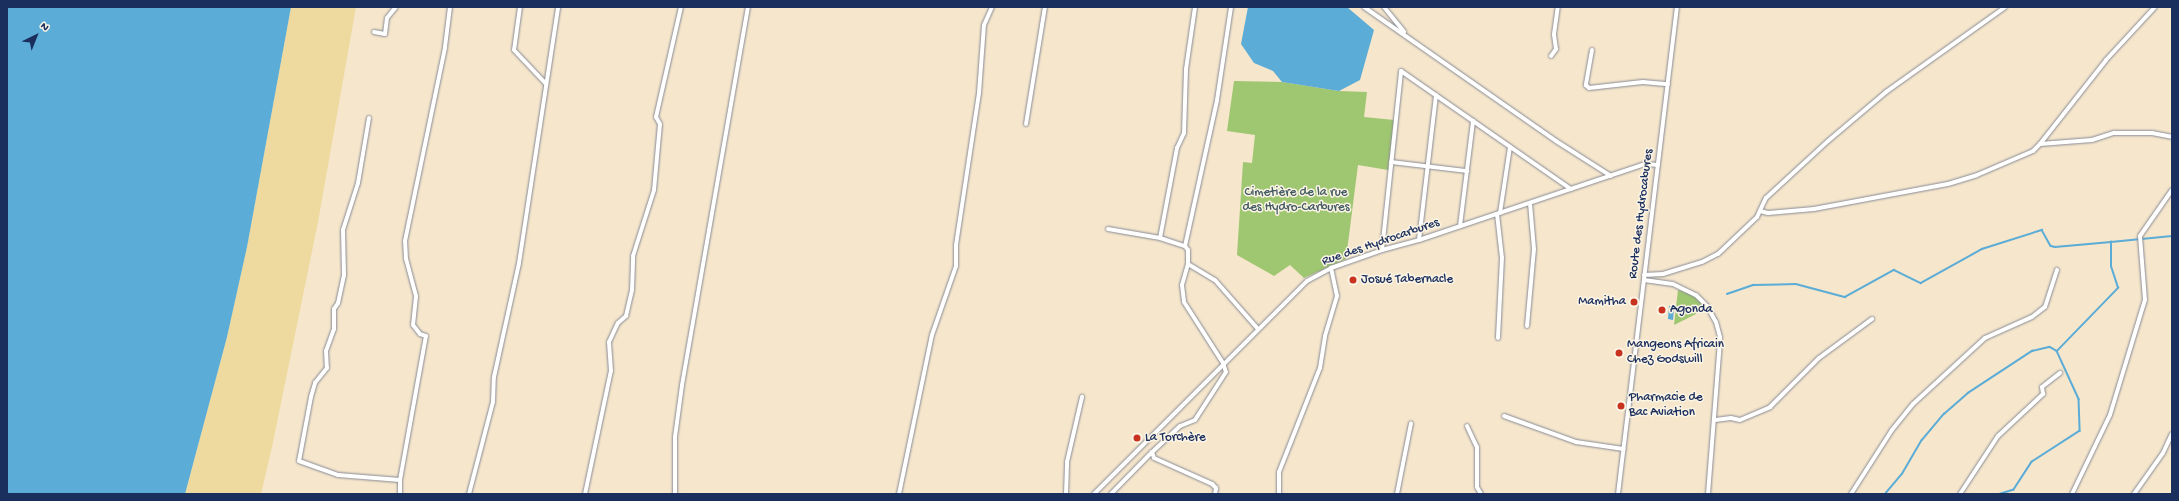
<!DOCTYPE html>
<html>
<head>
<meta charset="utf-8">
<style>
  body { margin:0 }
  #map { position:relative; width:2179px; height:501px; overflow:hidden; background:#f5e6cc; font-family:"Gochi Hand",sans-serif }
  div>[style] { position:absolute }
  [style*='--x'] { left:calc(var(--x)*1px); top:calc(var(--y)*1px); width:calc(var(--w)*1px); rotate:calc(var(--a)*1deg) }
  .green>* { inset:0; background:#9fc671 }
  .sand>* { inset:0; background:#eeda9e }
  .water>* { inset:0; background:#5bacd6 }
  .stream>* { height:1.5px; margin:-0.75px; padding:0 0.75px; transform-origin:0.75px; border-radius:0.75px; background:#5bacd6 }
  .roads { filter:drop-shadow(0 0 1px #888a95) drop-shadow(0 0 1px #888a95) }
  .minor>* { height:4px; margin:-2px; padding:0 2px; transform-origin:2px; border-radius:2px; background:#fff }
  .dots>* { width:11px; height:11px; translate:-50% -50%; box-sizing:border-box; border:2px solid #fcf5e5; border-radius:50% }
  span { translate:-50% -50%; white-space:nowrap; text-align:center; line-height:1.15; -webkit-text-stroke:3px #fcf5e5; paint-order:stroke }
  .park-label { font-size:13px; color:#435c64 }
  .street-label { font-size:13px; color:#1b2f5e }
  .poi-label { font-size:13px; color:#1b2f5e }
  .left { translate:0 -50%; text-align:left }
  .right { translate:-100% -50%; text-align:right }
  .frame { position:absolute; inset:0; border:8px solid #1b2f5e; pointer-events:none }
  .north { position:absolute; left:16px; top:16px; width:40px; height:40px; -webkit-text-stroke:3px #fcf5e5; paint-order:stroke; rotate:43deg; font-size:11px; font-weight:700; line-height:16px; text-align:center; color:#1b2f5e }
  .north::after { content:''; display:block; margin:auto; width:14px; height:18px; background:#1b2f5e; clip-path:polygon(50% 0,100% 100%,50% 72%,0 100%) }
</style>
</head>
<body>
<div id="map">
  <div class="green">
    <div style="clip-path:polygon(1234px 81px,1282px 82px,1339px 91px,1367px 92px,1364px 117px,1394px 120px,1388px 170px,1358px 165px,1346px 259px,1304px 278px,1290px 265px,1274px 276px,1237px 255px,1243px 162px,1252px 163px,1255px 135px,1227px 131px)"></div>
    <div style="clip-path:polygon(1678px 290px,1695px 296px,1705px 306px,1704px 310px,1674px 325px)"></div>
  </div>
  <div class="sand">
    <div style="clip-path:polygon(291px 7px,356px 7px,318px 222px,273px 442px,261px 494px,185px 494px,227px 337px,247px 247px)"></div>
  </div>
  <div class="water">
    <div style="clip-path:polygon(7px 7px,291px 7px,247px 247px,227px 337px,185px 494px,7px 494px)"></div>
    <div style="clip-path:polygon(1248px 7px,1347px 7px,1374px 30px,1360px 80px,1339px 91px,1282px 82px,1273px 71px,1254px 63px,1241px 44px)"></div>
    <div style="clip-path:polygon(1669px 306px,1674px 307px,1673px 320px,1668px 319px)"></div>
  </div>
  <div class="stream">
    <div style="--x:1727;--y:294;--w:28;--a:-19"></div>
    <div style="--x:1753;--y:285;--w:43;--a:-1.3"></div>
    <div style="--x:1796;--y:284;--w:51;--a:14.9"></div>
    <div style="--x:1845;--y:297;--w:56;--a:-28.9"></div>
    <div style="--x:1894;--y:270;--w:30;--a:26"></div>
    <div style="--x:1921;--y:283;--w:70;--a:-29.1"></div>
    <div style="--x:1982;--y:249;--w:63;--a:-17.6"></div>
    <div style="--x:2042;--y:230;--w:18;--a:61"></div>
    <div style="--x:2051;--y:246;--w:4;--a:14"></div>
    <div style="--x:2055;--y:247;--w:56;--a:-5.1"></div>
    <div style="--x:2057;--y:351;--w:88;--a:-45.9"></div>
    <div style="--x:2118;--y:288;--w:22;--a:-108"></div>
    <div style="--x:2111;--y:267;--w:25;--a:-90"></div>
    <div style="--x:2111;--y:242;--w:61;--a:-5.6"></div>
    <div style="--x:1885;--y:494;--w:26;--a:-50"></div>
    <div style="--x:1902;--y:474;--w:39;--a:-60"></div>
    <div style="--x:1922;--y:440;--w:34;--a:-50"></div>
    <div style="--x:1944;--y:414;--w:32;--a:-41"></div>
    <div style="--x:1968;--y:393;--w:77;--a:-33.3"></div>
    <div style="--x:2032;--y:351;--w:18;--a:-13"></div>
    <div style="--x:2050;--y:347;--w:8;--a:30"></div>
    <div style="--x:2057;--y:351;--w:53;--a:65.4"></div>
    <div style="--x:2079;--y:399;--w:32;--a:88"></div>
    <div style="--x:2080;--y:431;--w:57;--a:147.1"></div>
    <div style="--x:2032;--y:462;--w:33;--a:123"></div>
    <div style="--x:2014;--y:490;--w:14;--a:163"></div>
  </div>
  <div class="roads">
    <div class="minor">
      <div style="--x:520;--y:7;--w:43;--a:97.9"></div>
      <div style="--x:514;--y:50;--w:47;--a:46.7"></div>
      <div style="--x:1364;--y:7;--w:234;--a:34.9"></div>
      <div style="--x:1556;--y:141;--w:65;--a:32.5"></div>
      <div style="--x:1384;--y:7;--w:32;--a:51"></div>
      <div style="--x:374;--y:32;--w:11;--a:10"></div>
      <div style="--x:385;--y:34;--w:16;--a:-83"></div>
      <div style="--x:387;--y:18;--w:14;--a:-51"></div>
      <div style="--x:1592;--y:50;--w:36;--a:100"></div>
      <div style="--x:1586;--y:85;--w:4;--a:45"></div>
      <div style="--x:1589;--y:88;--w:54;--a:-6.3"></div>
      <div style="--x:1643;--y:82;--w:25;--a:5"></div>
      <div style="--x:1551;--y:56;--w:9;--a:-54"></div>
      <div style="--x:1556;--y:49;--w:15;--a:-98"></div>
      <div style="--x:1554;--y:34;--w:27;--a:-82"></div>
      <div style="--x:369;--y:118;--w:66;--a:99.6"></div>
      <div style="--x:358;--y:183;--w:49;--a:107.7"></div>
      <div style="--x:343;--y:230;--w:45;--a:88.7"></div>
      <div style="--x:344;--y:275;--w:29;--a:102"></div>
      <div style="--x:338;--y:303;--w:7;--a:124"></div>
      <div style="--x:334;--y:309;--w:20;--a:90"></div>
      <div style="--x:334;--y:329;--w:23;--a:110"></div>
      <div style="--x:326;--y:351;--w:17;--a:87"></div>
      <div style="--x:327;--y:368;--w:19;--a:129"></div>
      <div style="--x:315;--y:383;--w:15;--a:106"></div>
      <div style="--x:311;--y:397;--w:65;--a:100.6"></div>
      <div style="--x:299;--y:461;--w:41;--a:19.7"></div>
      <div style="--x:338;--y:475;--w:62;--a:4.6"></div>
      <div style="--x:1026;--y:124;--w:119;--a:-80.8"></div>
      <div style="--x:2040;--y:144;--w:52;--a:-4.4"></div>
      <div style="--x:2092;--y:140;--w:23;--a:-18"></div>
      <div style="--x:2114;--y:133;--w:38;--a:0"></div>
      <div style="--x:2152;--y:133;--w:20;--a:11"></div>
      <div style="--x:1391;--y:162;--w:77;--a:6.8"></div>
      <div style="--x:1760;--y:211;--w:8;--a:14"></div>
      <div style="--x:1768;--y:213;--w:46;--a:-5"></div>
      <div style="--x:1814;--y:209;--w:136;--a:-10.6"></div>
      <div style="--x:1948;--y:184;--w:30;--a:-17"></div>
      <div style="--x:1977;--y:175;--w:61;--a:-23.2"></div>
      <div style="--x:2033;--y:151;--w:10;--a:-45"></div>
      <div style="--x:2040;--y:144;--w:107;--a:-51.8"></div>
      <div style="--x:2106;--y:60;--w:72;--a:-47.2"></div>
      <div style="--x:1500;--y:213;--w:67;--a:-81.4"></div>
      <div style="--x:1497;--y:214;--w:44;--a:83.5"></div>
      <div style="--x:1502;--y:258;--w:80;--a:92.9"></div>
      <div style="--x:1460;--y:226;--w:106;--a:-82.9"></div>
      <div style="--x:1108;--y:229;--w:53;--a:9.8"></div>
      <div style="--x:1160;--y:238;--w:26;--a:18"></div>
      <div style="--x:1185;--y:246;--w:5;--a:53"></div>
      <div style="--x:1188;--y:250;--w:14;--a:90"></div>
      <div style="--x:1188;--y:264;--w:22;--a:106"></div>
      <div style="--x:1182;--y:285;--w:17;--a:83"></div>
      <div style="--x:1184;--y:302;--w:72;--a:57.4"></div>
      <div style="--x:1223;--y:363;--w:9;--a:72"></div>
      <div style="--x:1226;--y:372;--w:57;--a:122.9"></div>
      <div style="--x:1195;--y:420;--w:16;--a:158"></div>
      <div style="--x:1180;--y:426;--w:38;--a:137"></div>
      <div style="--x:1152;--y:452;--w:59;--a:134.3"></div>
      <div style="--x:1160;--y:238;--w:92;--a:-79.3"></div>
      <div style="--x:1177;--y:148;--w:17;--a:-65"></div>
      <div style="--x:1184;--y:133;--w:64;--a:-88.2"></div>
      <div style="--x:1186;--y:69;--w:63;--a:-81.7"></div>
      <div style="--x:1419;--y:240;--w:146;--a:-83.3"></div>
      <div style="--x:1185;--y:246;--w:149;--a:-77.6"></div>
      <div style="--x:1217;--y:100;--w:94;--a:-81.4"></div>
      <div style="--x:1382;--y:250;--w:180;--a:-83.9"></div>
      <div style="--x:1401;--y:71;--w:207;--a:34.8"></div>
      <div style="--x:1188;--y:264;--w:31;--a:31"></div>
      <div style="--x:1215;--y:280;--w:65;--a:48.7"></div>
      <div style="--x:1644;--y:275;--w:19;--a:-3"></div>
      <div style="--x:1663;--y:274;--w:41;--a:-17.1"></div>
      <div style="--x:1702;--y:262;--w:18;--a:-27"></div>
      <div style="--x:1718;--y:254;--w:54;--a:-43.5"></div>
      <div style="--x:1757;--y:217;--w:21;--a:-65"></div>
      <div style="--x:1766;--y:198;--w:84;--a:-42.6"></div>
      <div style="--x:1828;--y:141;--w:76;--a:-40.2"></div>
      <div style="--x:1886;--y:92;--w:146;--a:-35.5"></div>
      <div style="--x:1644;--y:280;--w:29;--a:8"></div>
      <div style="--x:1673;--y:284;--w:25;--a:26"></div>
      <div style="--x:1696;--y:295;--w:16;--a:45"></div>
      <div style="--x:1707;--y:306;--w:18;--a:61"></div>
      <div style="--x:1716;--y:322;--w:16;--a:75"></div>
      <div style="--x:1720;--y:337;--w:17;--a:93"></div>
      <div style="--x:1719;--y:354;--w:140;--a:94.5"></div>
      <div style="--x:1527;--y:326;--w:77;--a:-84.8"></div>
      <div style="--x:1534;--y:249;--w:46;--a:-95"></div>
      <div style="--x:1504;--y:416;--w:77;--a:19.9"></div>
      <div style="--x:1576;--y:442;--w:48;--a:8.5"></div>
      <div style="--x:1715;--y:420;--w:16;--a:-7"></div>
      <div style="--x:1731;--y:418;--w:9;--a:13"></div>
      <div style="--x:1740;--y:420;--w:33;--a:-23"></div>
      <div style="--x:1770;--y:407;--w:69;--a:-45"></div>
      <div style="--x:1819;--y:358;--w:66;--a:-36.3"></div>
      <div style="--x:1467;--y:426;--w:23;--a:65"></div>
      <div style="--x:1477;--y:447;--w:40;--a:90"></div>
      <div style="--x:1477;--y:487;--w:8;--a:60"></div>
      <div style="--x:1152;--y:452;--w:6;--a:72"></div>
      <div style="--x:1154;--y:458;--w:64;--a:24.1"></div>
      <div style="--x:1212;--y:484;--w:6;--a:45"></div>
      <div style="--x:1216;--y:488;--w:6;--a:99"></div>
      <div style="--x:400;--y:494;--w:14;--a:-90"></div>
      <div style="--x:400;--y:480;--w:146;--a:-79.8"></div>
      <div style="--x:426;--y:336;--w:6;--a:-162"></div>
      <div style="--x:420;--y:334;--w:11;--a:-128"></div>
      <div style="--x:413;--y:325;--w:29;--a:-84"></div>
      <div style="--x:416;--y:296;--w:38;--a:-105"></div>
      <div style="--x:406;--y:259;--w:18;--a:-93"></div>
      <div style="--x:405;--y:241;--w:198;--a:-78.3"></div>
      <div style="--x:445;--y:47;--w:40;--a:-82.9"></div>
      <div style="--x:469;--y:494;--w:95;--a:-75.4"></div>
      <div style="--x:493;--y:402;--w:25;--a:-88"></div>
      <div style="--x:494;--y:377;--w:117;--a:-77.6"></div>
      <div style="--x:519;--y:263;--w:259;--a:-81.3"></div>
      <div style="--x:585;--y:494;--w:126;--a:-78.1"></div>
      <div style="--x:611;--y:371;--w:29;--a:-94"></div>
      <div style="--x:609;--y:342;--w:21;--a:-65"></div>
      <div style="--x:618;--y:323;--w:11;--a:-41"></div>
      <div style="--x:626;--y:316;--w:27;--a:-77"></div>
      <div style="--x:632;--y:290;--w:34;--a:-88"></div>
      <div style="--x:633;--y:256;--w:69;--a:-72.3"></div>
      <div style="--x:654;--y:190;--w:66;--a:-84.8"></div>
      <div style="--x:660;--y:124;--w:8;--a:-120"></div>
      <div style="--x:656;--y:117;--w:113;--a:-77.2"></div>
      <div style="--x:675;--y:494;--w:57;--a:-90"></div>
      <div style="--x:675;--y:437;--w:52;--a:-82.3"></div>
      <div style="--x:682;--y:385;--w:384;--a:-80.1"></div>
      <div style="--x:899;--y:494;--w:162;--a:-78.3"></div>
      <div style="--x:932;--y:335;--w:73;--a:-70.8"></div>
      <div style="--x:956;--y:266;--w:21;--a:-90"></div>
      <div style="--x:956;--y:245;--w:154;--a:-81.4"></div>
      <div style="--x:979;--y:93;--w:68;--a:-85.8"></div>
      <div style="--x:984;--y:25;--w:20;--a:-66"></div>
      <div style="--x:1066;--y:494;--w:32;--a:-88"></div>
      <div style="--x:1067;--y:462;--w:67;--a:-77"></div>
      <div style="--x:1094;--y:494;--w:301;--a:-45"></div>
      <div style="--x:1307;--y:281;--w:27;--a:-28"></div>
      <div style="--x:1331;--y:268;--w:54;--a:-19.4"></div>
      <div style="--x:1382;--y:250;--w:38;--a:-15"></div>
      <div style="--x:1419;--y:240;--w:238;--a:-18.6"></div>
      <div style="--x:1645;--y:164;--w:13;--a:4"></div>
      <div style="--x:1279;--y:494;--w:22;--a:-90"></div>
      <div style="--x:1279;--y:472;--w:112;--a:-68.5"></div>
      <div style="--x:1320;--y:368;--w:32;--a:-81"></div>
      <div style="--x:1325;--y:336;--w:42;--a:-73.3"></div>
      <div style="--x:1337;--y:296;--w:29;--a:-102"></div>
      <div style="--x:1397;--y:494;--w:72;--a:-78.8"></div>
      <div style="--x:1618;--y:494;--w:491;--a:-83.1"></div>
      <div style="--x:1851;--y:494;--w:76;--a:-57.4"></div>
      <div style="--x:1892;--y:430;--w:33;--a:-51"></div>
      <div style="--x:1913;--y:404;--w:98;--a:-42.5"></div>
      <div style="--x:1985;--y:338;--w:51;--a:-24.1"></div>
      <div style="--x:2032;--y:317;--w:16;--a:-38"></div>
      <div style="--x:2045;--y:307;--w:39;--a:-72"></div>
      <div style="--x:1960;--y:494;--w:69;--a:-56.8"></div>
      <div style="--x:1998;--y:436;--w:62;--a:-43"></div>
      <div style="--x:2043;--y:394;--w:7;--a:-98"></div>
      <div style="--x:2042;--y:387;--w:23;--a:-38"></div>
      <div style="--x:2072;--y:494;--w:88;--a:-64.3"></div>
      <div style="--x:2110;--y:415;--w:120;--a:-73.1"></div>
      <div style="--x:2145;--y:300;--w:64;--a:-94.5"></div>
      <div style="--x:2140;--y:236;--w:56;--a:-55.2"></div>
      <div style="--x:2134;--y:494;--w:50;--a:-54.7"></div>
      <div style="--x:2163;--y:453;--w:21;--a:-65"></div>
    </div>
  </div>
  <div class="dots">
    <div style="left:1353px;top:280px;background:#c8321e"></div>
    <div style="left:1634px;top:302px;background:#c8321e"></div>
    <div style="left:1662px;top:310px;background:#c8321e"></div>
    <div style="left:1619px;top:353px;background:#c8321e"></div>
    <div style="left:1621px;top:406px;background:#c8321e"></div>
    <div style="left:1137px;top:438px;background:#c8321e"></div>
  </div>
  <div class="park-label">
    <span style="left:1296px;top:201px">Cimetière de la rue<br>des Hydro-Carbures</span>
  </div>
  <div class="street-label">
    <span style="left:1642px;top:214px;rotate:-83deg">Route des Hydrocabures</span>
    <span style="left:1381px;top:243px;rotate:-19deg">Rue des Hydrocarbures</span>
  </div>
  <div class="poi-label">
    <span class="left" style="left:1361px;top:280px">Josué Tabernacle</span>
    <span class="right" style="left:1626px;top:302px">Mamitha</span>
    <span class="left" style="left:1670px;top:310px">Agonda</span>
    <span class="left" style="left:1627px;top:353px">Mangeons Africain<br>Chez Godswill</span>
    <span class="left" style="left:1629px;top:406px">Pharmacie de<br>Bac Aviation</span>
    <span class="left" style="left:1145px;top:438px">La Torchère</span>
  </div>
  <div class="frame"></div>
  <div class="north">N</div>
</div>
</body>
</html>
